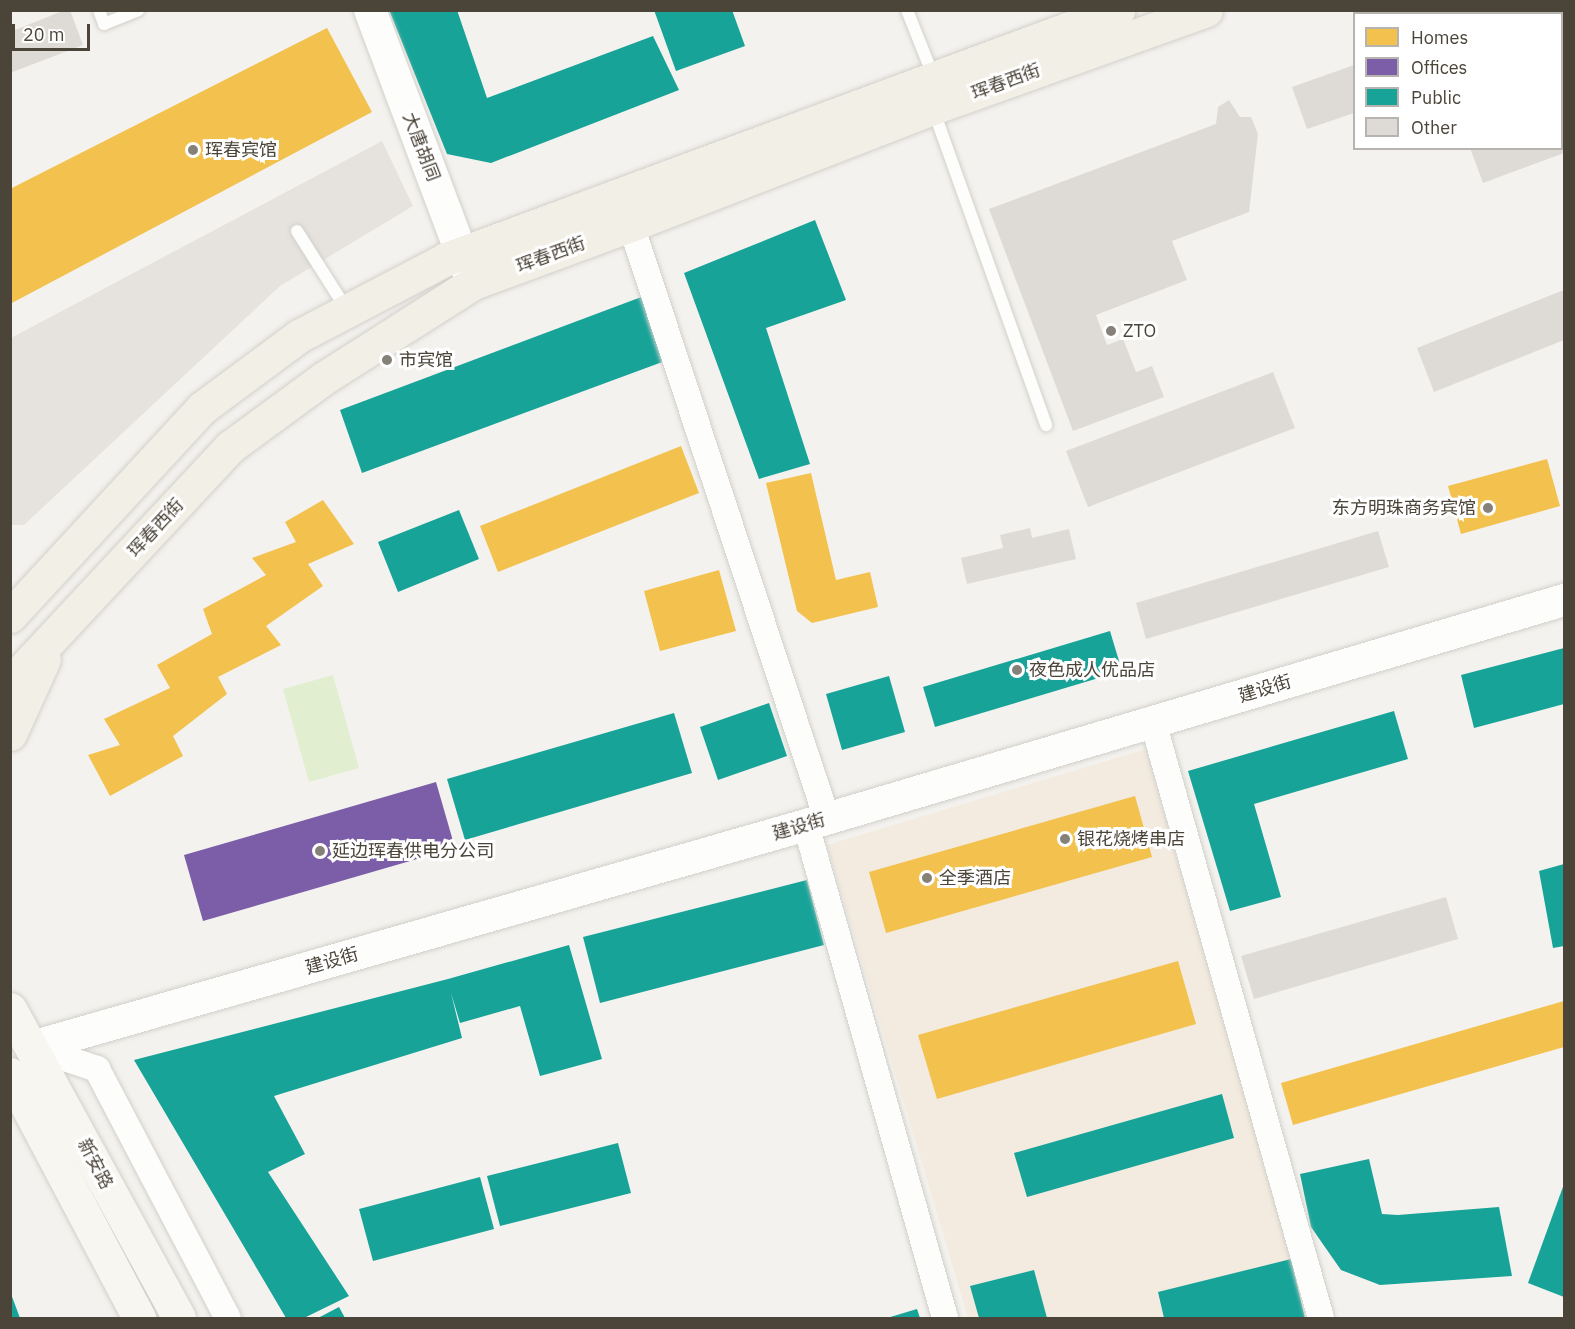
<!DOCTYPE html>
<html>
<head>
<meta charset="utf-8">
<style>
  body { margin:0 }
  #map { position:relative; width:1575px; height:1329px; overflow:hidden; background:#f4f2ee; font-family:"IBM Plex Sans","Noto Sans SC",sans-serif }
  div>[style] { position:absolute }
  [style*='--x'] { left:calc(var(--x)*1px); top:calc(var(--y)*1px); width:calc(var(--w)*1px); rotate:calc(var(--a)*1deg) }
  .commercial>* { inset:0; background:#f3ebdf }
  .green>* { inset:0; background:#e1eecf }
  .parking>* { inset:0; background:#e6e3df }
  .homes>* { inset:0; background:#f2c14e }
  .offices>* { inset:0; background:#7b5ea7 }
  .public>* { inset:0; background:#17a398 }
  .building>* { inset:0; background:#dedbd6 }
  .roads { filter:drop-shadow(0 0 2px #d2d0cb) drop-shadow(0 0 2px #d2d0cb) }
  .service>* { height:12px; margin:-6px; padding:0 6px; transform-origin:6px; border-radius:6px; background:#fdfdfc }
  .minor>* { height:26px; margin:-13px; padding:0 13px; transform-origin:13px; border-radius:13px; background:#fdfdfc }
  .tertiary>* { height:32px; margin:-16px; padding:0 16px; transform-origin:16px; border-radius:16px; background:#fdfdfc }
  .secondary>* { height:33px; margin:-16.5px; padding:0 16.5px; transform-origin:16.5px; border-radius:16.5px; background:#f7f6f1 }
  .primary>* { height:33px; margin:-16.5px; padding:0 16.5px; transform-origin:16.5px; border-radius:16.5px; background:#f2efe6 }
  .dots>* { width:16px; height:16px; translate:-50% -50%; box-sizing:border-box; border:3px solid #fff; border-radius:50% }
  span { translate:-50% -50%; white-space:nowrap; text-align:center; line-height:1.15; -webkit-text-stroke:6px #fff; paint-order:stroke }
  .street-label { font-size:18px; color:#4b4439 }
  .poi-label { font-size:18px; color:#4b4439 }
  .left { translate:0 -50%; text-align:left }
  .right { translate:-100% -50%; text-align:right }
  .frame { position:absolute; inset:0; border:12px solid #4b4439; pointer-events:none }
  .legend { position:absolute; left:1353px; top:12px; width:210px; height:138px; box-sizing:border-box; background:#fff; border:2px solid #b7b4b0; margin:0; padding:8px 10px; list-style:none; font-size:18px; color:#4b4439 }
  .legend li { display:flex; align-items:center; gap:12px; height:30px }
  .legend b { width:30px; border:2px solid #b7b4b0 }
  .scale { position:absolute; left:12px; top:24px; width:78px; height:27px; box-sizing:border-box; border:3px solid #4b4439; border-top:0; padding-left:8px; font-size:18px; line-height:21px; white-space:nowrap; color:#4b4439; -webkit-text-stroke:4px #fff; paint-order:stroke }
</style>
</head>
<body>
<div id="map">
  <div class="commercial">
    <div style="clip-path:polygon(1146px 749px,1308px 1318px,968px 1318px,827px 845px)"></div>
  </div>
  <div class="green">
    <div style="clip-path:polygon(333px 675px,359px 768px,309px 782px,283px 689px)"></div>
  </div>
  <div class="parking">
    <div style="clip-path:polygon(382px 141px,413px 206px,280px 286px,24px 525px,11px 525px,11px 338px)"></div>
  </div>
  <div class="homes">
    <div style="clip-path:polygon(327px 28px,372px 112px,10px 304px,10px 189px)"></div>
    <div style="clip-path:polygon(681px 446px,699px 493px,498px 572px,480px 526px)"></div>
    <div style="clip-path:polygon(1547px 459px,1560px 506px,1461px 534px,1448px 486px)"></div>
    <div style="clip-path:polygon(811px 473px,836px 580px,870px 572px,878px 607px,812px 623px,797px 611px,766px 483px)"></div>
    <div style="clip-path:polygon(323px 500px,354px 544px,308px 564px,323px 586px,266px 626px,281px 645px,218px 677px,227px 694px,173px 736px,183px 756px,110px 796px,88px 755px,120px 745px,104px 719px,170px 688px,157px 665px,212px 634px,203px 609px,266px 575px,252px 558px,296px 542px,285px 522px)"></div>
    <div style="clip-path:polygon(719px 570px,736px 631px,660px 651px,644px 591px)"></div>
    <div style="clip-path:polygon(1135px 796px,1152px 857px,886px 933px,869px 872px)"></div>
    <div style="clip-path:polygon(1178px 961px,1196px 1024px,937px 1099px,918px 1035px)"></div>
    <div style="clip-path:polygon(1564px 1001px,1564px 1047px,1293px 1125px,1281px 1083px)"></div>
  </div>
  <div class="offices">
    <div style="clip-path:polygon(436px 782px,455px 848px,203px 921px,184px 855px)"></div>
  </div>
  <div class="public">
    <div style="clip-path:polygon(389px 10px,457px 10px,487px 98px,653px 36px,679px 90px,491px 163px,447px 154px)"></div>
    <div style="clip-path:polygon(654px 10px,732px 10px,745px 46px,676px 71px)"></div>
    <div style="clip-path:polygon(815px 220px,846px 300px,766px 328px,810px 464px,759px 479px,684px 273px)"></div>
    <div style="clip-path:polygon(644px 296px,665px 361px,362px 473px,340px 410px)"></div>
    <div style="clip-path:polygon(459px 510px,479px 559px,398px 592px,378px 542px)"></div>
    <div style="clip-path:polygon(1110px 631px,1122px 671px,935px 727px,923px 687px)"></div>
    <div style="clip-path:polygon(1564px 648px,1564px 704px,1474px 728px,1461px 675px)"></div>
    <div style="clip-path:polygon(889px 676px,905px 732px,842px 750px,826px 694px)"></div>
    <div style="clip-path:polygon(769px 703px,787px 756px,718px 780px,700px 727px)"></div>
    <div style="clip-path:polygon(1394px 711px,1408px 759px,1254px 804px,1281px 897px,1230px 911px,1188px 771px)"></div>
    <div style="clip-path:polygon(674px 713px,692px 773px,465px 840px,447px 779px)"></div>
    <div style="clip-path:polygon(1564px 864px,1564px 946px,1553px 948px,1539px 871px)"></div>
    <div style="clip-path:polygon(807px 880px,824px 945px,600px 1003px,583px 937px)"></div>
    <div style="clip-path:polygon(569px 945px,602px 1059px,540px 1076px,520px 1006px,460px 1023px,451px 993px,462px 1038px,274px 1096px,305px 1154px,268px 1172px,349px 1296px,304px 1318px,286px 1318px,134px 1060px,448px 979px)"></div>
    <div style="clip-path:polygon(1222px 1094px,1234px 1138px,1027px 1197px,1014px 1153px)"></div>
    <div style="clip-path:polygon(618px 1143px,631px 1193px,500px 1226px,487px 1176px)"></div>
    <div style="clip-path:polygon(1369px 1159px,1382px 1214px,1398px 1215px,1499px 1207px,1512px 1276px,1380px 1285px,1341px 1270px,1311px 1227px,1300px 1174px)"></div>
    <div style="clip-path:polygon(480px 1177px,494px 1229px,373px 1261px,359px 1209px)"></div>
    <div style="clip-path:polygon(1564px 1184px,1564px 1297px,1528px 1283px)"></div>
    <div style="clip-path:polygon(1291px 1259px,1305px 1318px,1164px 1318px,1158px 1292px)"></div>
    <div style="clip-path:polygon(1034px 1270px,1047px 1318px,979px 1318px,970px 1286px)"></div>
    <div style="clip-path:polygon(10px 1294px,11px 1294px,20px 1318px,10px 1318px)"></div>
    <div style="clip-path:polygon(339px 1307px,345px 1318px,318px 1318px)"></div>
    <div style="clip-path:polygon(917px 1309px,920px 1318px,887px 1318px)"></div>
  </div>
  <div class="building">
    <div style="clip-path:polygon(65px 10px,70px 10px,83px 45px,10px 73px,10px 32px)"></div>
    <div style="clip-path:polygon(1512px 10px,1564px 10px,1564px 39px,1562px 40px,1562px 14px,1504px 14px)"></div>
    <div style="clip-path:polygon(1354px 65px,1354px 113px,1307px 129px,1292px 87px)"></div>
    <div style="clip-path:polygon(1564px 95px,1564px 153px,1483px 183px,1470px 148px,1562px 148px,1562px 96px)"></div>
    <div style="clip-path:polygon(1229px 100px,1240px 117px,1251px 117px,1258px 134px,1249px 212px,1172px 241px,1187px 280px,1096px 315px,1107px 345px,1123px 339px,1136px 372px,1152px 366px,1164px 397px,1073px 431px,989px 209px,1216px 124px,1218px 107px)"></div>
    <div style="clip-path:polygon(1564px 290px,1564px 340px,1434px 392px,1417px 348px)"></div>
    <div style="clip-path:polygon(1273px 372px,1295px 428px,1088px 507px,1066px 451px)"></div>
    <div style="clip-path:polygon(1030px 528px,1032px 538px,1069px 529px,1076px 559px,967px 584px,961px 558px,1003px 548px,1000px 535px)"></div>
    <div style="clip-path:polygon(1378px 531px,1389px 567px,1146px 639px,1136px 603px)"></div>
    <div style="clip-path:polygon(1446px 897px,1458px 939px,1254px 999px,1241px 956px)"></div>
  </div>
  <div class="roads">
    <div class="service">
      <div style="--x:99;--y:10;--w:15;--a:70"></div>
      <div style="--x:104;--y:24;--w:37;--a:-22"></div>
      <div style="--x:907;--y:10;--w:73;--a:68.3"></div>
      <div style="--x:933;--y:109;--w:336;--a:70.3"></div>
      <div style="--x:297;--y:231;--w:93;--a:57.7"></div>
    </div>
    <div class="minor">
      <div style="--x:631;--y:225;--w:626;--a:71.74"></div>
      <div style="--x:1153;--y:722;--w:619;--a:74.26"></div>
      <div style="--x:806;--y:825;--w:512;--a:74.25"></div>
      <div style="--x:32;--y:1047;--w:69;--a:18.7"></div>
      <div style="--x:97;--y:1069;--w:281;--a:62.3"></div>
    </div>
    <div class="tertiary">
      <div style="--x:370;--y:10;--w:284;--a:69.4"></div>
      <div style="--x:32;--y:1047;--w:805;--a:-16"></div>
      <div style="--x:806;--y:825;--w:791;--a:-16.53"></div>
    </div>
    <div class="secondary">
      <div style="--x:10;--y:1009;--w:352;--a:61.3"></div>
      <div style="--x:10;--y:1074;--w:276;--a:62.1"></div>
    </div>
    <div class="primary">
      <div style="--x:10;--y:616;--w:283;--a:-47.3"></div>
      <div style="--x:202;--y:408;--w:121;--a:-36.6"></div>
      <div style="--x:299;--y:336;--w:166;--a:-27.6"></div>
      <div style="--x:446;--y:259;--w:717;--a:-20.33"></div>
      <div style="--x:10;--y:683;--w:323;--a:-47"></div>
      <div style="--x:230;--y:447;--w:117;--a:-36.3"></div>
      <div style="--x:324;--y:378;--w:177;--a:-32.5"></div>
      <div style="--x:473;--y:283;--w:168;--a:-20.2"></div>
      <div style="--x:631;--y:225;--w:324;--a:-21.2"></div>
      <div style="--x:933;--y:108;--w:290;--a:-19.7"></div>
      <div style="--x:10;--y:734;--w:82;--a:-65.6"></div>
    </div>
  </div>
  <div class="dots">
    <div style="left:193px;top:150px;background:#868178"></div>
    <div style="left:1111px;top:331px;background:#868178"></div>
    <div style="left:387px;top:360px;background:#868178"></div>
    <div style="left:1488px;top:508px;background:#868178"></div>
    <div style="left:1017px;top:670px;background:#868178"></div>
    <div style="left:1065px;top:839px;background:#868178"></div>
    <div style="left:320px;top:851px;background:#868178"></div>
    <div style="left:927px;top:878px;background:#868178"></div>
  </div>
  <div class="street-label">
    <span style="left:1006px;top:82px;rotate:-20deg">珲春西街</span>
    <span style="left:421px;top:147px;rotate:69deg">大唐胡同</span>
    <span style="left:551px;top:255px;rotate:-20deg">珲春西街</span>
    <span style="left:156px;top:528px;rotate:-47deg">珲春西街</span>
    <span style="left:1265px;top:689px;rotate:-17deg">建设街</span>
    <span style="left:799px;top:827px;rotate:-16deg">建设街</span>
    <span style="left:332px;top:961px;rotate:-16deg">建设街</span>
    <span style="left:95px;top:1164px;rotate:62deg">新安路</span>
  </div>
  <div class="poi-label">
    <span class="left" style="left:205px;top:150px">珲春宾馆</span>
    <span class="left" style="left:1123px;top:331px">ZTO</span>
    <span class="left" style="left:399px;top:360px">市宾馆</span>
    <span class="right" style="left:1476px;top:508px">东方明珠商务宾馆</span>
    <span class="left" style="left:1029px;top:670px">夜色成人优品店</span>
    <span class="left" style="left:1077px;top:839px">银花烧烤串店</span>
    <span class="left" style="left:332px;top:851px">延边珲春供电分公司</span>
    <span class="left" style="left:939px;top:878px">全季酒店</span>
  </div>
  <div class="frame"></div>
  <ul class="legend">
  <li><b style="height:16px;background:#f2c14e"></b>Homes</li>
  <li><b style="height:16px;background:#7b5ea7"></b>Offices</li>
  <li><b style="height:16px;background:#17a398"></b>Public</li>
  <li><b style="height:16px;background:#dedbd6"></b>Other</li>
  </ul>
  <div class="scale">20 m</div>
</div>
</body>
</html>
